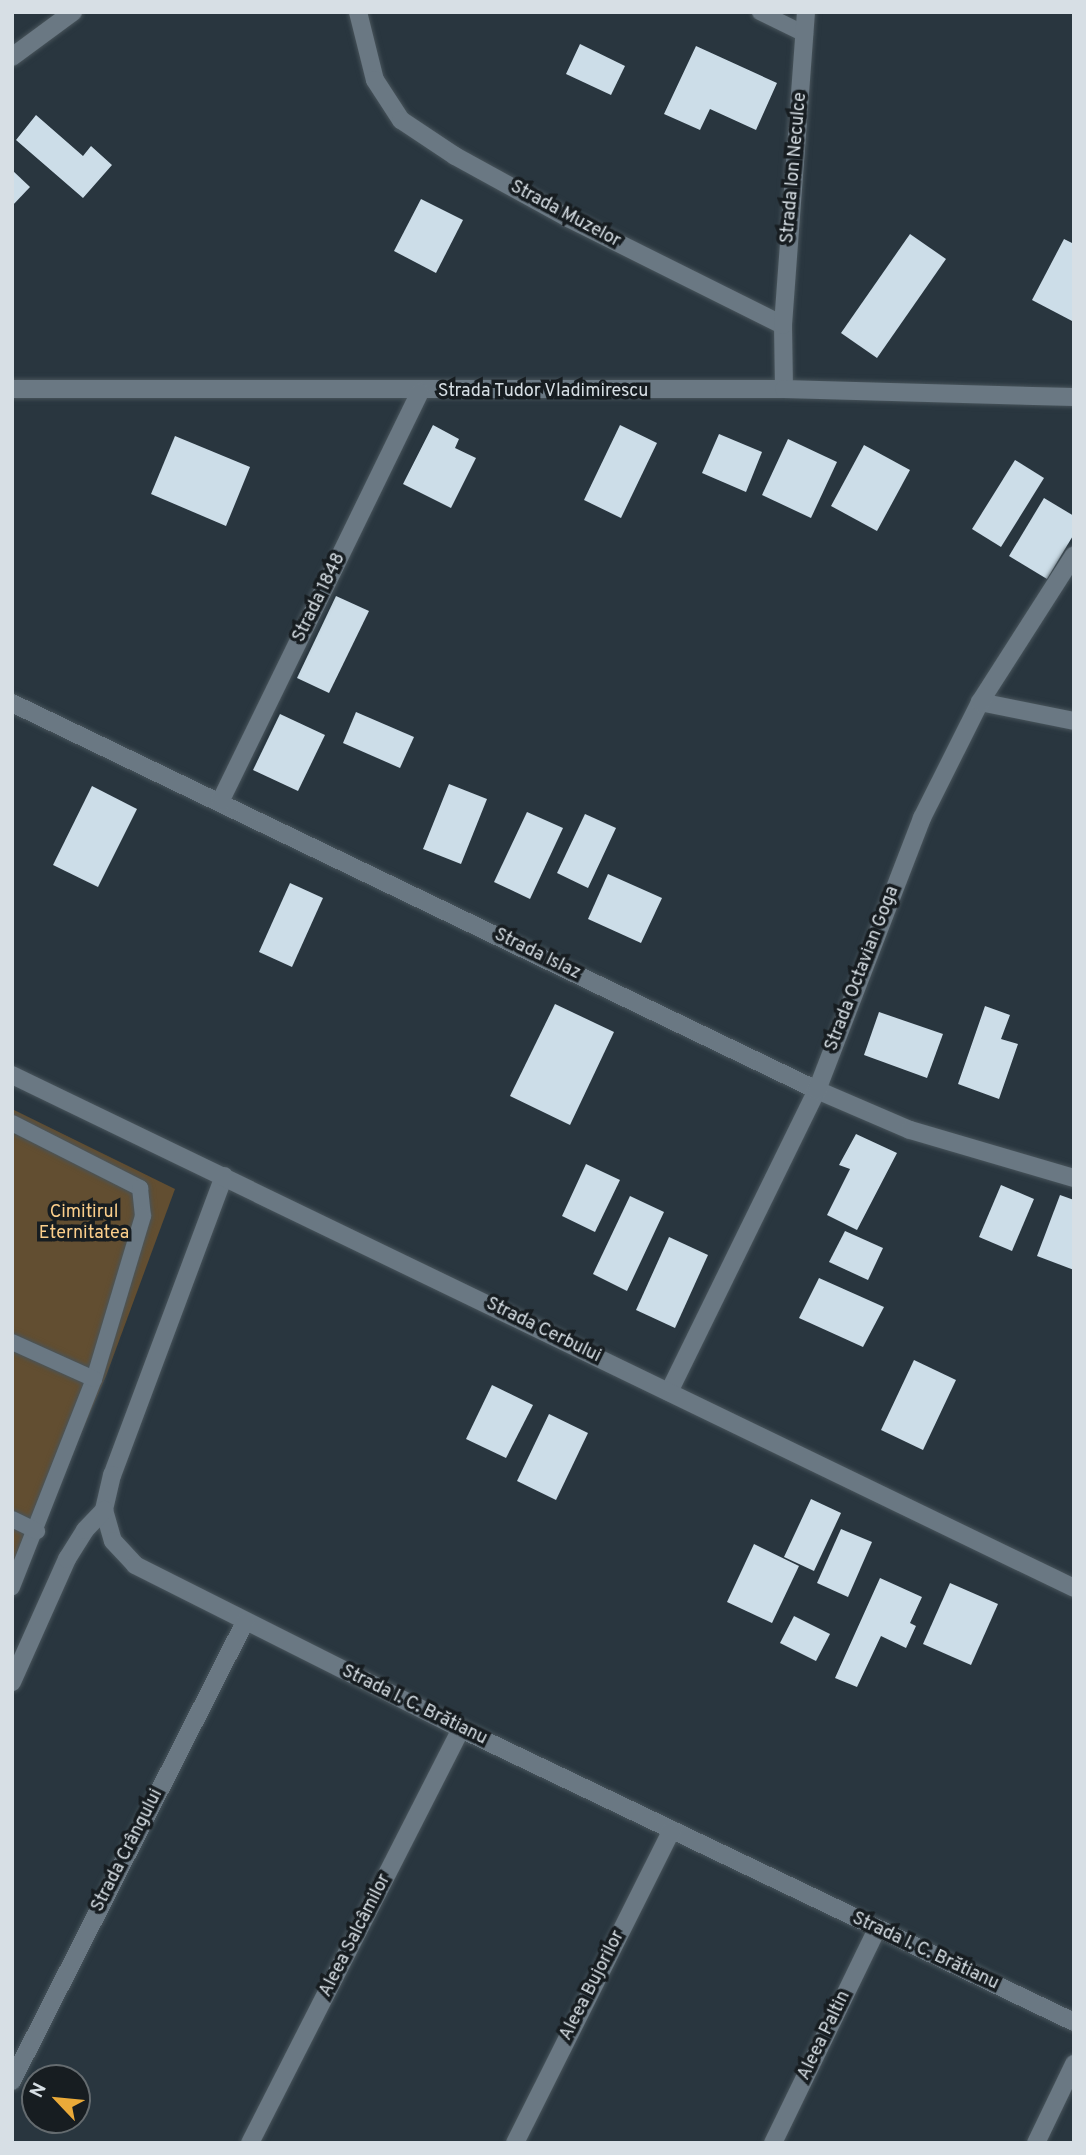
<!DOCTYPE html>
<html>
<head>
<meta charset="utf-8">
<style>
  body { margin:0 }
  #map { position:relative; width:1086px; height:2155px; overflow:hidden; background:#29363f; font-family:Overpass,sans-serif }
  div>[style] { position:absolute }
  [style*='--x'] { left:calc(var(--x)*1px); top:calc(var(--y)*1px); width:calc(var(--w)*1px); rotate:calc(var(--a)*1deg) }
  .green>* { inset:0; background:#624e31 }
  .building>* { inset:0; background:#ccdde8 }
  .roads { filter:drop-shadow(0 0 2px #48545b) drop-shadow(0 0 2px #48545b) }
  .lane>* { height:16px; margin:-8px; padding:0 8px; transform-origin:8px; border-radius:8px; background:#6a7883 }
  .street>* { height:18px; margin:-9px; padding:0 9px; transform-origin:9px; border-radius:9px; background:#6a7883 }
  .secondary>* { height:18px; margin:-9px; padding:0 9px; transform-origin:9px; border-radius:9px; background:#6a7883 }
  span { translate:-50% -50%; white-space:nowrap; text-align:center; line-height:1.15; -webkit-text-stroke:7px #171d21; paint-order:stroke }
  .street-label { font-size:18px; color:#d7dfe5 }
  .park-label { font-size:18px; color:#fbce8b }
  .frame { position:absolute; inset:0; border:14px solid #d7dfe5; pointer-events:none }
  .north { position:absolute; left:21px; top:2064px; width:70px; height:70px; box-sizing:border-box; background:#171d21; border:2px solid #646b6f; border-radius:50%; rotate:296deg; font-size:19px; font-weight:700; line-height:28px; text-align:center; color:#d7dfe5 }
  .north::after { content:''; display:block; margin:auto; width:24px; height:32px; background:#eaaa39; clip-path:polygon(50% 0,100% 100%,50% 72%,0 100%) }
</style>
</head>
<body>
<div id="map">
  <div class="green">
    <div style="clip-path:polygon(12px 1109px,175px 1189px,106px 1376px,12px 1593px)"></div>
  </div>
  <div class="building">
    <div style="clip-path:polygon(580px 44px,625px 66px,611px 95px,566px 74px)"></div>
    <div style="clip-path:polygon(696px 46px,777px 83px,756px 130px,710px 109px,700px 130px,664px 114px)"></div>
    <div style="clip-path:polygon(36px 115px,83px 156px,91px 146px,112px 165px,83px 198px,16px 140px)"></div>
    <div style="clip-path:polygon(12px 170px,30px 187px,12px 206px)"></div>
    <div style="clip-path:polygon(421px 199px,463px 220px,436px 273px,394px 251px)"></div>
    <div style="clip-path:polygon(910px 234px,946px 259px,877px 358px,841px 333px)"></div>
    <div style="clip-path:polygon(1064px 239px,1074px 244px,1074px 322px,1032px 300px)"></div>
    <div style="clip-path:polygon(433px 425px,459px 439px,455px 448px,476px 458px,451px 508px,403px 484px)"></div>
    <div style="clip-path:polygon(620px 425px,657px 443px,621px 518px,584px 500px)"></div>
    <div style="clip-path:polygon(719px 434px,762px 452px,746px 492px,702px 473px)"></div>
    <div style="clip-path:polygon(175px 436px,250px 467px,226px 526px,151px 494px)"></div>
    <div style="clip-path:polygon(788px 439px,837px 462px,811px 518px,762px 495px)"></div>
    <div style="clip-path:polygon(864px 445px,910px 470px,877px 531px,831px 506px)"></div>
    <div style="clip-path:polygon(1015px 460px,1044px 478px,1001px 547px,972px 529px)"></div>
    <div style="clip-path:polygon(1044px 498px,1074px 516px,1074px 534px,1047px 579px,1009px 556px)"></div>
    <div style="clip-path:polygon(336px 596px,369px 611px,329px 693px,297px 678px)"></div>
    <div style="clip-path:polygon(356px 712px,414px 737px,400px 768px,343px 743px)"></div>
    <div style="clip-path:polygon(280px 714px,325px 735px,298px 791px,253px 770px)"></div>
    <div style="clip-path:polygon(449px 784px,487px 799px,461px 864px,423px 849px)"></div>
    <div style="clip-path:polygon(92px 786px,137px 809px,98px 887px,53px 865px)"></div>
    <div style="clip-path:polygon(527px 812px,563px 828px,530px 899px,494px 882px)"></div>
    <div style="clip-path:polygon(585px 814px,616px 828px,588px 888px,557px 873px)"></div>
    <div style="clip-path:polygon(608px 874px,662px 898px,641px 943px,588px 919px)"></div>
    <div style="clip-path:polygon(290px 883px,323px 898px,292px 967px,259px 952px)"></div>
    <div style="clip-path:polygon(555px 1004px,614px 1032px,570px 1125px,510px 1096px)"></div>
    <div style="clip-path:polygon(985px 1006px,1010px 1015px,1001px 1039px,1018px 1044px,999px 1099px,958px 1084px)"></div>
    <div style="clip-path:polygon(879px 1012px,943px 1034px,927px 1078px,864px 1055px)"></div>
    <div style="clip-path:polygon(856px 1134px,897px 1153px,857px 1230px,827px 1215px,850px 1169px,839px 1165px)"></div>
    <div style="clip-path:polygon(586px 1164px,620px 1180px,595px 1232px,562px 1216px)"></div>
    <div style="clip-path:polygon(1001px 1185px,1034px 1199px,1012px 1251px,979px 1237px)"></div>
    <div style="clip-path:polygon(1060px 1195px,1074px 1200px,1074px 1270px,1037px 1256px)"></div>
    <div style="clip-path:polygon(630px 1196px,664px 1212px,627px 1291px,593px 1274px)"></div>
    <div style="clip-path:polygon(845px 1231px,883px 1248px,868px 1280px,829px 1262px)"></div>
    <div style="clip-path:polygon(669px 1237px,708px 1255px,675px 1328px,636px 1310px)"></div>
    <div style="clip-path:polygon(819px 1278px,884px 1307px,863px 1347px,799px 1318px)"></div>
    <div style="clip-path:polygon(914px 1360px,956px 1380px,923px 1450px,881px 1430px)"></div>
    <div style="clip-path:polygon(492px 1385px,533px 1405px,506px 1458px,466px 1439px)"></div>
    <div style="clip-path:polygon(549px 1414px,588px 1433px,556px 1500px,517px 1481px)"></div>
    <div style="clip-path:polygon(811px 1499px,841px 1513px,814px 1571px,784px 1557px)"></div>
    <div style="clip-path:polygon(841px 1529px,872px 1542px,848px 1597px,817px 1583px)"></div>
    <div style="clip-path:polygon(754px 1544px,799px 1566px,772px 1623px,727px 1602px)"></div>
    <div style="clip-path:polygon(880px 1578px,922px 1597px,910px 1623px,916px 1626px,906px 1648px,881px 1636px,857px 1687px,835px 1678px)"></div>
    <div style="clip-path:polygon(950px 1583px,998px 1604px,971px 1665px,923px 1644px)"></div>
    <div style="clip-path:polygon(794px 1616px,830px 1634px,816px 1661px,780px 1643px)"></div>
  </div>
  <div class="roads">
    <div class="lane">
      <div style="--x:760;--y:12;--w:50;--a:26.1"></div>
      <div style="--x:12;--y:1123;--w:144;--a:26.9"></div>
      <div style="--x:140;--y:1188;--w:28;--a:84"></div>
      <div style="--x:143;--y:1216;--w:170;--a:106.7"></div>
      <div style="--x:94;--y:1379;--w:224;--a:111.5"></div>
      <div style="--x:12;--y:1342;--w:90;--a:24.3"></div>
      <div style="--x:12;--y:1519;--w:28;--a:26"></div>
    </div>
    <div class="street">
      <div style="--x:358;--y:12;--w:70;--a:76"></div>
      <div style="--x:375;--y:80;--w:48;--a:57"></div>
      <div style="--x:401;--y:120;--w:65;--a:33.7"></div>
      <div style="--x:455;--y:156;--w:129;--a:28.8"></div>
      <div style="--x:568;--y:218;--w:240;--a:26.5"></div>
      <div style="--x:783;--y:325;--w:64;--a:89.1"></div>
      <div style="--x:12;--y:57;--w:76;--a:-36.4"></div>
      <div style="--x:783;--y:325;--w:314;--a:-85.8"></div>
      <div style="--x:12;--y:389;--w:772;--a:0"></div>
      <div style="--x:784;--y:389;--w:290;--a:1.6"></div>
      <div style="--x:980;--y:702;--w:96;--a:11.4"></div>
      <div style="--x:12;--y:703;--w:893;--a:25.68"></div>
      <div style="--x:817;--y:1090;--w:101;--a:23.3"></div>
      <div style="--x:910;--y:1130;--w:171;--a:16.3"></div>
      <div style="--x:220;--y:802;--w:456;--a:-64"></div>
      <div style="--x:224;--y:1176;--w:319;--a:110.5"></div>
      <div style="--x:112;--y:1475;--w:36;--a:103"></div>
      <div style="--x:104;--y:1510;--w:32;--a:74"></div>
      <div style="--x:113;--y:1541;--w:33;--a:47"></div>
      <div style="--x:135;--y:1565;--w:365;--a:26.7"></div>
      <div style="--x:461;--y:1729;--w:679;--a:25.55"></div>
      <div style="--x:669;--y:1392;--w:336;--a:-63.9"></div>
      <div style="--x:817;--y:1090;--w:292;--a:-68.9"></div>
      <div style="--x:922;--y:818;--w:130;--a:-63.4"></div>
      <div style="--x:980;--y:702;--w:174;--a:-57.4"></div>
      <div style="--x:12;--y:1682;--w:135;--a:-65.9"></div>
      <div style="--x:67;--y:1559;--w:34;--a:-58"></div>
      <div style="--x:85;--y:1530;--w:28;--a:-46"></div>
      <div style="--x:12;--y:2081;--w:515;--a:-63.09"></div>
      <div style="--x:250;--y:2143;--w:465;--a:-63"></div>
      <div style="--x:515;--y:2143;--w:350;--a:-63.4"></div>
      <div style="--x:773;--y:2143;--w:238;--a:-64.1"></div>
      <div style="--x:1036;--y:2143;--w:88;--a:-64.3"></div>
    </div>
    <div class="secondary">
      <div style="--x:12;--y:1075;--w:1179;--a:25.78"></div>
    </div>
  </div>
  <div class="street-label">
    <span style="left:795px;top:168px;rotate:-85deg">Strada Ion Neculce</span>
    <span style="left:565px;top:215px;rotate:28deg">Strada Muzelor</span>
    <span style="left:543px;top:392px">Strada Tudor Vladimirescu</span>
    <span style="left:320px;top:598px;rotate:-64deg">Strada 1848</span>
    <span style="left:537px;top:955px;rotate:26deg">Strada Islaz</span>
    <span style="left:863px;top:969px;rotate:-69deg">Strada Octavian Goga</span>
    <span style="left:543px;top:1331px;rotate:26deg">Strada Cerbului</span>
    <span style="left:414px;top:1706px;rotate:26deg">Strada I. C. Brătianu</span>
    <span style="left:128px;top:1851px;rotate:-63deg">Strada Crângului</span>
    <span style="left:356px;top:1936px;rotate:-63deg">Aleea Salcâmilor</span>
    <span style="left:925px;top:1952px;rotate:25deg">Strada I. C. Brătianu</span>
    <span style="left:593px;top:1986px;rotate:-63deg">Aleea Bujorilor</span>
    <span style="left:825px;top:2036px;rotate:-64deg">Aleea Paltin</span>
  </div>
  <div class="park-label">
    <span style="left:84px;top:1224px">Cimitirul<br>Eternitatea</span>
  </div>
  <div class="frame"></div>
  <div class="north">N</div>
</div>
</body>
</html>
